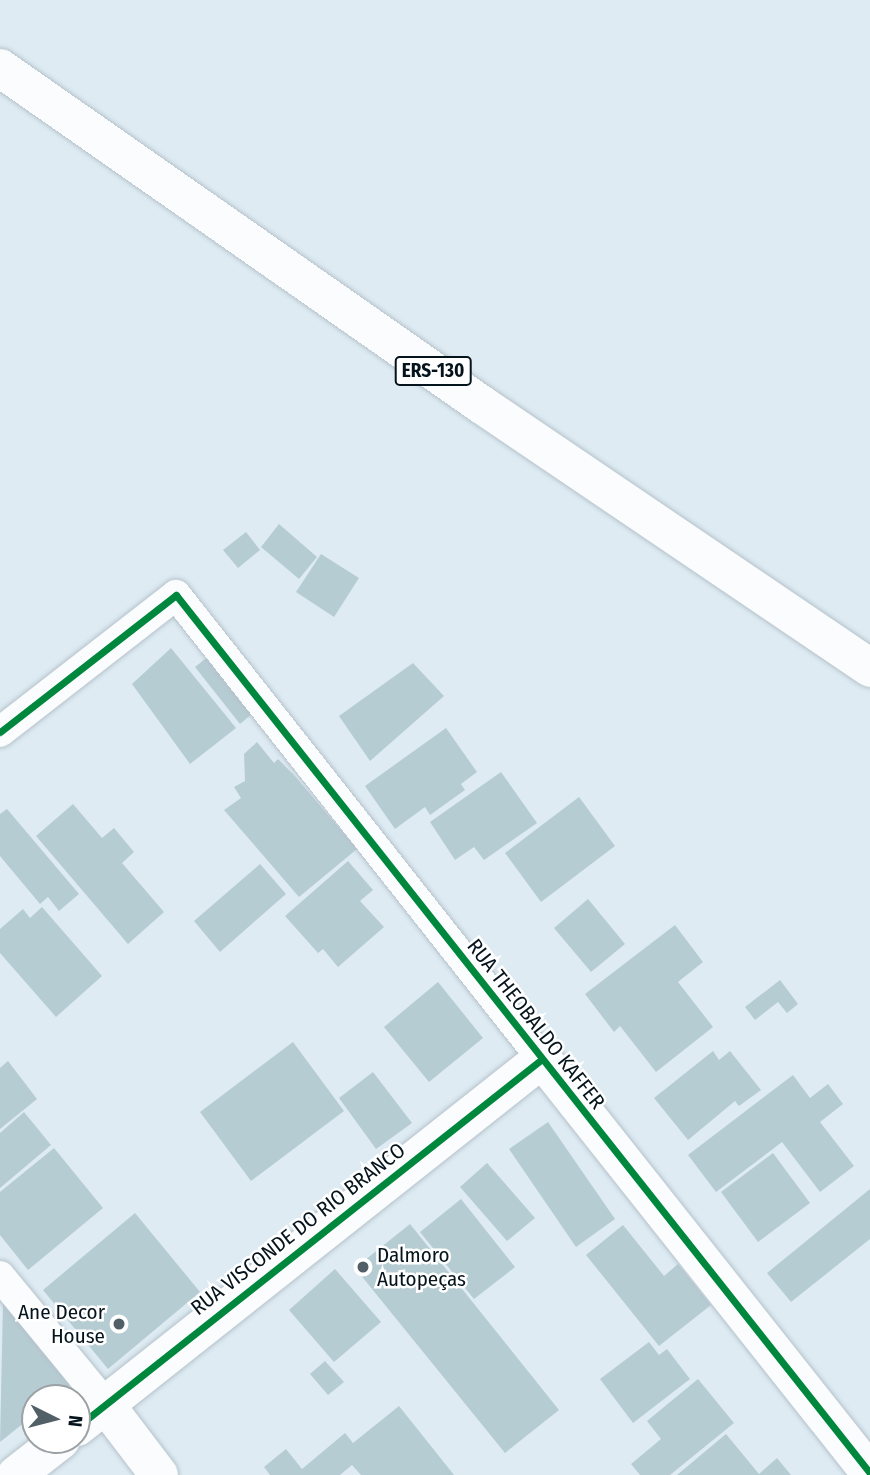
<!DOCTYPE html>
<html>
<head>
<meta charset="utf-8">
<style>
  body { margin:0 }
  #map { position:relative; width:870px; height:1475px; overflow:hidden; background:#deebf3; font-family:"Fira Sans Condensed",sans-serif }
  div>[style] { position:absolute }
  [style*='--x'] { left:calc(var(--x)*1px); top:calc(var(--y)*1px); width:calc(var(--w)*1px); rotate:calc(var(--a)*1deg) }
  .building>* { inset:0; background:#b6ccd3 }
  .roads { filter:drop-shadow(0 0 2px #b5c2ca) drop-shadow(0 0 2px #b5c2ca) }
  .street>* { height:30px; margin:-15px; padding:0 15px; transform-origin:15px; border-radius:15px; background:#fafcfd }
  .secondary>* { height:38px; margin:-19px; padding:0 19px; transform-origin:19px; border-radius:19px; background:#fafcfd }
  .primary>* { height:38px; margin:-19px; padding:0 19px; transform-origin:19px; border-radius:19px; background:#fafcfd }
  .cycleway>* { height:7px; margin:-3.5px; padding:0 3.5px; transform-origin:3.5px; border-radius:3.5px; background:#00873e }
  .dots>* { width:19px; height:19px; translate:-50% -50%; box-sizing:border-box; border:4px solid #fff; border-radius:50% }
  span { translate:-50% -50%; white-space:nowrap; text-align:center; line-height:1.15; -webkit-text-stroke:5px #fff; paint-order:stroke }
  .shield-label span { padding:2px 5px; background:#fff; border:2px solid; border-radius:5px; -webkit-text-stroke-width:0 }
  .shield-label { font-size:19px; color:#05141c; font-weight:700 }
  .street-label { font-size:21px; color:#05141c }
  .poi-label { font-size:21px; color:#05141c }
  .left { translate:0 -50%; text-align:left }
  .right { translate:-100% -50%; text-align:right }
  .north { position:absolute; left:21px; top:1384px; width:70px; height:70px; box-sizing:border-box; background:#fff; border:2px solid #9ba1a4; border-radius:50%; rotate:96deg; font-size:19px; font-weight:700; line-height:28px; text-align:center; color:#05141c }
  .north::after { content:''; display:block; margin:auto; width:24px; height:32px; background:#515f67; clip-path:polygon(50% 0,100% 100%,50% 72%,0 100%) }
</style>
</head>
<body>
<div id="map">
  <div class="building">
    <div style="clip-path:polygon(279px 524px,317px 557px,299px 579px,261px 547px)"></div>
    <div style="clip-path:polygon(246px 532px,260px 550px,238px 568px,223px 550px)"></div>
    <div style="clip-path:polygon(321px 554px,359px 578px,334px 617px,296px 592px)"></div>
    <div style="clip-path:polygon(171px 648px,236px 728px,190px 764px,132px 684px)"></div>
    <div style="clip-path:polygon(209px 656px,253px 713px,240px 724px,195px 667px)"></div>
    <div style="clip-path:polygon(413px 663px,444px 696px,370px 761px,339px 716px)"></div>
    <div style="clip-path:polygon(446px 728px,477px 772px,461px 784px,465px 790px,430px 815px,425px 807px,395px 829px,365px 786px)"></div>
    <div style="clip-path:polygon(257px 742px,274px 763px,278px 759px,294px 775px,357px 849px,299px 897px,224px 810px,241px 798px,234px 787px,245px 781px,244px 754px)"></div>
    <div style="clip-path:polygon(501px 772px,537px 823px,484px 860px,474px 847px,455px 860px,430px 822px)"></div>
    <div style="clip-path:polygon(579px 797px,615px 846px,541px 902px,505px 853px)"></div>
    <div style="clip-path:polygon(73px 804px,102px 838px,114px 828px,134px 852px,122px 863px,164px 912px,128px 944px,36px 836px)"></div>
    <div style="clip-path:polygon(7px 809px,79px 894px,59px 911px,48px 897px,40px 904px,0 856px,0 814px)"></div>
    <div style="clip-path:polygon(348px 861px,373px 890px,360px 901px,384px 927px,338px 967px,323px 949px,318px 953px,285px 916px)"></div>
    <div style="clip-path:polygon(260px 864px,286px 894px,220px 952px,194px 921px)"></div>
    <div style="clip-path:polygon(588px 899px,625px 944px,591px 972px,554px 928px)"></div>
    <div style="clip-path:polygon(42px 907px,102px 976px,56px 1017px,0 953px,0 929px,23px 909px,30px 918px)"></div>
    <div style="clip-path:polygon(675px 925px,703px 962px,678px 982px,713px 1027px,656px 1072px,620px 1026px,614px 1032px,585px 994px)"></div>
    <div style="clip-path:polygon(780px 980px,798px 1004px,787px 1013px,778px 1002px,755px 1020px,745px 1007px)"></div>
    <div style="clip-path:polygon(438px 982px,483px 1038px,429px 1082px,384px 1027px)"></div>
    <div style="clip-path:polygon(293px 1042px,344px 1111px,251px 1181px,200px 1112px)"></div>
    <div style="clip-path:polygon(713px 1051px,719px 1060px,730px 1051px,761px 1090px,739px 1106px,735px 1101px,688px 1140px,654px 1098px)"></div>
    <div style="clip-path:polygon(8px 1061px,37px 1099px,0 1129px,0 1068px)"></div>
    <div style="clip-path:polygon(373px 1072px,412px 1123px,376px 1149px,339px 1098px)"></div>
    <div style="clip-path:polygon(793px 1075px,810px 1098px,828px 1084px,843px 1104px,820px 1122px,854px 1166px,820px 1192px,782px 1142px,716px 1192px,688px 1155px)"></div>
    <div style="clip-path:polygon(24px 1112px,51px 1145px,0 1188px,0 1133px)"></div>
    <div style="clip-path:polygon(548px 1122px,615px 1219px,576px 1247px,509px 1149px)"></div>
    <div style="clip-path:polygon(54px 1148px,103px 1208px,28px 1270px,0 1235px,0 1192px)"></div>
    <div style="clip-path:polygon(773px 1153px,810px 1203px,758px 1242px,721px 1192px)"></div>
    <div style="clip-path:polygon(487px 1163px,535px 1218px,507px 1241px,460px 1187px)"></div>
    <div style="clip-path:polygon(870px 1189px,870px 1239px,791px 1302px,767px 1273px)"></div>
    <div style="clip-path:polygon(461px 1199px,515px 1267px,474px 1299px,420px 1232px)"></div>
    <div style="clip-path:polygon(135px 1213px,200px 1292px,108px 1369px,43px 1290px)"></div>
    <div style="clip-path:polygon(410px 1224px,559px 1410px,505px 1453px,355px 1268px)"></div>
    <div style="clip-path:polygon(623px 1225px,664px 1276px,678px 1264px,711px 1305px,659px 1346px,586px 1255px)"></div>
    <div style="clip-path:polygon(335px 1269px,381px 1322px,334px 1362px,289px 1310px)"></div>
    <div style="clip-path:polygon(3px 1302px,70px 1385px,55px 1398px,35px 1398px,35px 1414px,0 1442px)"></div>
    <div style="clip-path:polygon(649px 1342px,659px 1355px,667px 1349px,690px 1379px,633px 1423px,600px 1379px)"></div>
    <div style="clip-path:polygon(325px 1361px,344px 1382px,328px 1395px,310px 1374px)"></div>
    <div style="clip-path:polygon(698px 1379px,734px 1423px,670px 1475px,640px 1475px,631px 1464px,661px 1439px,647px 1421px)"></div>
    <div style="clip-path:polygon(399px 1406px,454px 1475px,361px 1475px,352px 1465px,340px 1475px,270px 1475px,264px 1467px,286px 1449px,302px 1469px,345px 1433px,353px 1443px)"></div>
    <div style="clip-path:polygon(726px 1434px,759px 1474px,777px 1458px,791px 1475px,677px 1475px)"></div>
  </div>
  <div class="roads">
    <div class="street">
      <div style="--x:0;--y:732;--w:223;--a:-37.9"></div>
      <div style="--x:176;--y:595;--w:591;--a:51.73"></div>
      <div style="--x:0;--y:1276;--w:166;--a:50.6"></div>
    </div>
    <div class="secondary">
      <div style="--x:105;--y:1404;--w:89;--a:52.7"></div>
      <div style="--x:77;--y:1427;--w:593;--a:-38.36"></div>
      <div style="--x:542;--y:1059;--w:528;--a:51.61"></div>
      <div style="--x:16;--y:1475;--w:57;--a:-37.9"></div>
    </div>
    <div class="primary">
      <div style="--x:0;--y:68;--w:588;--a:34.96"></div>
      <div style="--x:482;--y:405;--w:469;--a:34.1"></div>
    </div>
  </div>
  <div class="cycleway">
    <div style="--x:0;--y:732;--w:223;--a:-37.9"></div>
    <div style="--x:176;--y:595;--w:1119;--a:51.68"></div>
    <div style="--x:77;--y:1427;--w:593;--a:-38.36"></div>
  </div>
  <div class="dots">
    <div style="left:363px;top:1267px;background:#515f67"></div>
    <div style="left:119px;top:1324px;background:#515f67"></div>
  </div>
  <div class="shield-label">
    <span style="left:433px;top:371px">ERS-130</span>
  </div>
  <div class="street-label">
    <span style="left:536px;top:1024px;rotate:52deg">RUA THEOBALDO KAFFER</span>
    <span style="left:298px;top:1229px;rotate:-38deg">RUA VISCONDE DO RIO BRANCO</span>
  </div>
  <div class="poi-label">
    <span class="left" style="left:377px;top:1267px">Dalmoro<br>Autopeças</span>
    <span class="right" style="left:105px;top:1324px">Ane Decor<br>House</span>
  </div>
  <div class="north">N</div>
</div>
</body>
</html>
